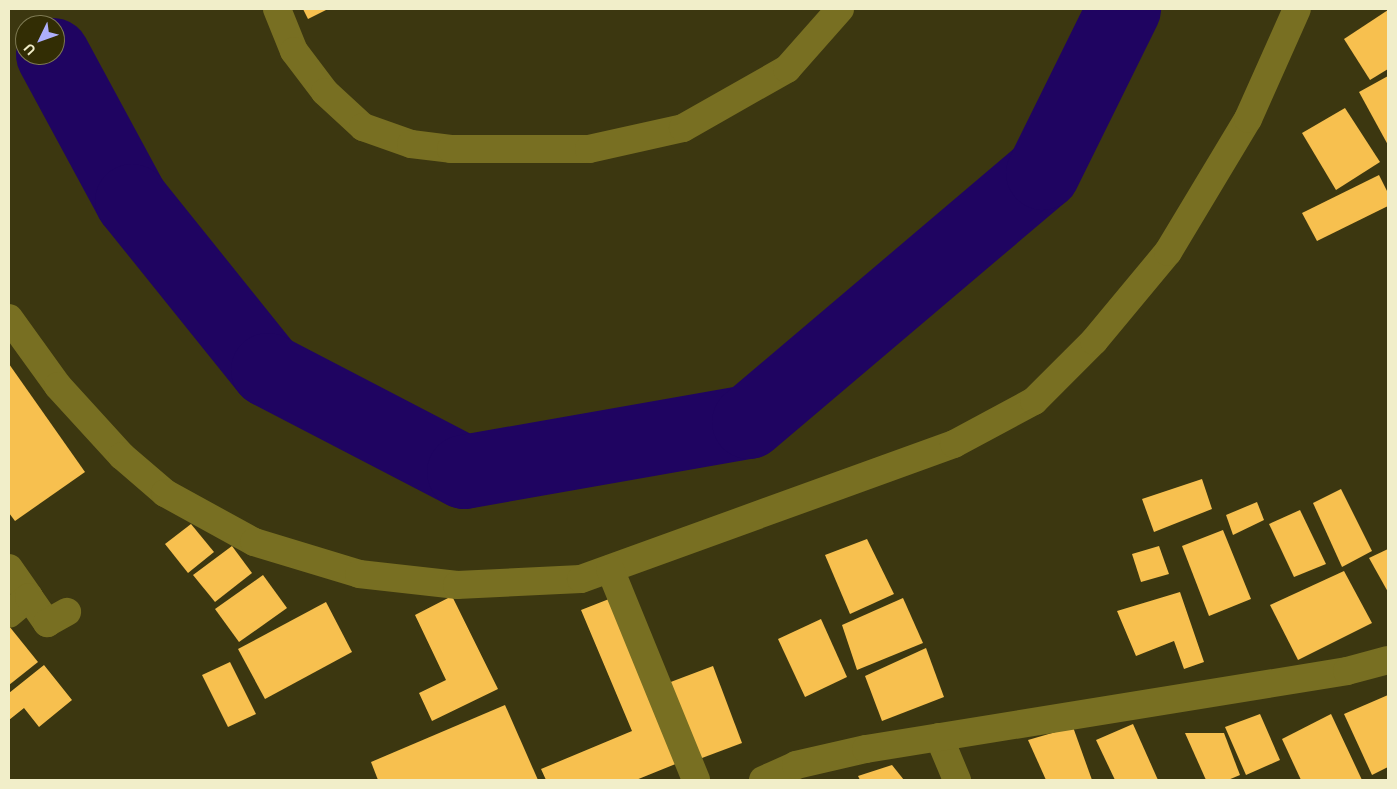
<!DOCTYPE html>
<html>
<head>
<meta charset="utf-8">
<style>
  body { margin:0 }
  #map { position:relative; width:1397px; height:789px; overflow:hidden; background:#3c3710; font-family:"DM Sans",sans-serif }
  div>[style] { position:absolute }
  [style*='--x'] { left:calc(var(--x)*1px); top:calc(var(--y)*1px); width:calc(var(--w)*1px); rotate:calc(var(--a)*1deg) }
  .river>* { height:74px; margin:-37px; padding:0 37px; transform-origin:37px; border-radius:37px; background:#1f0461 }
  .building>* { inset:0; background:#f7c04f }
  .minor>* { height:28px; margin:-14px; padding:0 14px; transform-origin:14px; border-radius:14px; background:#786f22 }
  span { translate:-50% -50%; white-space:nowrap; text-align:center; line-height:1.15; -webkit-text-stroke:5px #322d04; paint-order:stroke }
  .frame { position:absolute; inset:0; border:10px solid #f1eec9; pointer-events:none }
  .north { position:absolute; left:15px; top:15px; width:50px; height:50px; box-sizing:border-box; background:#322d04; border:1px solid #7e7a53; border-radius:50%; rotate:228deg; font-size:14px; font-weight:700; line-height:20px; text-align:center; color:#f1eec9 }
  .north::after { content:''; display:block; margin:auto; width:18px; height:22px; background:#adaffb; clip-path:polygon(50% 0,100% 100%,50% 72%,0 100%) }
</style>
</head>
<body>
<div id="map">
  <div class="river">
    <div style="--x:53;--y:55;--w:166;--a:61.6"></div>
    <div style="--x:132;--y:201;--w:217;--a:51.2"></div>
    <div style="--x:268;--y:370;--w:221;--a:27.5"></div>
    <div style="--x:464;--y:472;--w:289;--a:-10"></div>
    <div style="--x:749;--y:422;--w:385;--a:-40.3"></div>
    <div style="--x:1043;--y:173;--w:183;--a:-63.7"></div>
  </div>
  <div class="building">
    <div style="clip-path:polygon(303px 9px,328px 9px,308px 19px)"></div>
    <div style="clip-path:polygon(1388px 10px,1388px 69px,1370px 80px,1344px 39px)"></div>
    <div style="clip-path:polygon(1388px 76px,1388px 145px,1359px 92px)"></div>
    <div style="clip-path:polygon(1345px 108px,1380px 162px,1336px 190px,1302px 133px)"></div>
    <div style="clip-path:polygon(1379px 175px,1388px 193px,1388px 206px,1317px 241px,1302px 213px)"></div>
    <div style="clip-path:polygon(9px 364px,85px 472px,15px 521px,9px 513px)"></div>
    <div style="clip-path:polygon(1202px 479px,1212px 509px,1154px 532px,1142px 499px)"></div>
    <div style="clip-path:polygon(1341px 489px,1372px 551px,1342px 567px,1313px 503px)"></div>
    <div style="clip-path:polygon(1257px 502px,1264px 520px,1233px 535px,1226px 515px)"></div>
    <div style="clip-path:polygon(1300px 510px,1326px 564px,1294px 577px,1269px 524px)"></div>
    <div style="clip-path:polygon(191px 524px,214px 552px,188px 573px,165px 544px)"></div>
    <div style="clip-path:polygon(1223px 530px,1251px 599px,1209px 616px,1182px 546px)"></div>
    <div style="clip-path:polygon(867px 539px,894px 594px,850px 614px,825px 555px)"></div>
    <div style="clip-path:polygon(232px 546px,252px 573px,215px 602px,193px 575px)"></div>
    <div style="clip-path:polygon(1159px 546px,1169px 574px,1141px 582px,1132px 554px)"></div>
    <div style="clip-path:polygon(1388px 549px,1388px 592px,1369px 558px)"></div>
    <div style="clip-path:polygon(1344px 571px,1372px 623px,1298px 660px,1270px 605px)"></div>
    <div style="clip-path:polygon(263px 575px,287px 608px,239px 642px,215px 609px)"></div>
    <div style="clip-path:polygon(1180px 592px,1204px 662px,1184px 669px,1174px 641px,1136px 656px,1117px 611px)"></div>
    <div style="clip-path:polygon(452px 596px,498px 689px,432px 721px,419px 693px,446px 680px,415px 615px)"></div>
    <div style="clip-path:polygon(903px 598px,923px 643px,857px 670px,842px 625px)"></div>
    <div style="clip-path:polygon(609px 599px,678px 763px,636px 780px,546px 780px,541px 769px,632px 731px,581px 610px)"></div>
    <div style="clip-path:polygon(326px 602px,352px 652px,265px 699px,238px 649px)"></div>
    <div style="clip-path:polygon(821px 619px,847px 677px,805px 697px,778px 639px)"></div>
    <div style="clip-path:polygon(9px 626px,38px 662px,9px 685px)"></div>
    <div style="clip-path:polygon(926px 648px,944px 697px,882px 721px,865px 676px)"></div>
    <div style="clip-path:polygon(230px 662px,256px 714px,228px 727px,202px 675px)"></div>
    <div style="clip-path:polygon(44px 665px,72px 700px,39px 727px,24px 708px,9px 720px,9px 693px)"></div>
    <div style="clip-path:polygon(713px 666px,742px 743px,694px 761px,668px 683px)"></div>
    <div style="clip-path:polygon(1388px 695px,1388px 767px,1372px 775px,1344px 714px)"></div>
    <div style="clip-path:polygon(505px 705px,538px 780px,378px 780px,371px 762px)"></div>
    <div style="clip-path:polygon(1260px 714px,1280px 760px,1246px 775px,1225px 727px)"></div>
    <div style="clip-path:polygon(1331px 714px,1362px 780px,1301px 780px,1282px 739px)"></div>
    <div style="clip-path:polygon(1133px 724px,1158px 780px,1115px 780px,1096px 740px)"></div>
    <div style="clip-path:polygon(1073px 727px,1092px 780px,1046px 780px,1028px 740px)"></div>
    <div style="clip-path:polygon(1185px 733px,1224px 733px,1240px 775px,1228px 780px,1206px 780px)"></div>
    <div style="clip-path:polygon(892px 765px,904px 780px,860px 780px,858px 776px)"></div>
  </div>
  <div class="minor">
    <div style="--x:277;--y:9;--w:45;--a:68"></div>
    <div style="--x:294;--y:51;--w:51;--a:52.9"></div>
    <div style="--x:325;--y:92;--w:52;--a:42.6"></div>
    <div style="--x:363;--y:127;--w:51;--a:19.5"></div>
    <div style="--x:411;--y:144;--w:40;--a:7.1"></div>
    <div style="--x:451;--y:149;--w:138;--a:0"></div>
    <div style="--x:589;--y:149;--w:96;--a:-12.6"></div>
    <div style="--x:683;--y:128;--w:120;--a:-29.6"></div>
    <div style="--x:787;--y:69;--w:80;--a:-48.5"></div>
    <div style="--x:9;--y:318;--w:84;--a:54.2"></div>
    <div style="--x:58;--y:386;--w:95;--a:47.6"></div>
    <div style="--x:122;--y:456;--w:57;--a:40.7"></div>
    <div style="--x:165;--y:493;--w:102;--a:28.8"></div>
    <div style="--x:254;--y:542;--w:110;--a:16.9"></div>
    <div style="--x:359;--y:574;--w:99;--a:6.4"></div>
    <div style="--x:457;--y:585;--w:124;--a:-2.8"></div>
    <div style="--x:581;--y:579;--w:397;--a:-19.9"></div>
    <div style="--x:954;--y:444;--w:91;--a:-28.3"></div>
    <div style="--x:1034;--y:401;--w:85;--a:-45"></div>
    <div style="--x:1094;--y:341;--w:116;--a:-50.3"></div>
    <div style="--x:1168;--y:252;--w:155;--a:-59"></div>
    <div style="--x:1248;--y:119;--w:120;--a:-66"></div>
    <div style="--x:9;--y:568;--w:35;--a:55"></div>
    <div style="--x:29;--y:597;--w:26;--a:140"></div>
    <div style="--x:610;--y:569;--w:228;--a:67.8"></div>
    <div style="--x:29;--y:597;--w:32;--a:55"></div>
    <div style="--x:47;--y:623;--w:23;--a:-29"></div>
    <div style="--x:939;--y:737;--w:47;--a:67.3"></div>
    <div style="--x:763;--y:780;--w:36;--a:-24"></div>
    <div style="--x:796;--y:765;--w:72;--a:-12.9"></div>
    <div style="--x:866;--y:749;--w:487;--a:-9.2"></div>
    <div style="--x:1347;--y:671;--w:42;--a:-15"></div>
  </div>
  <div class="frame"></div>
  <div class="north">U</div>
</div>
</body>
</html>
